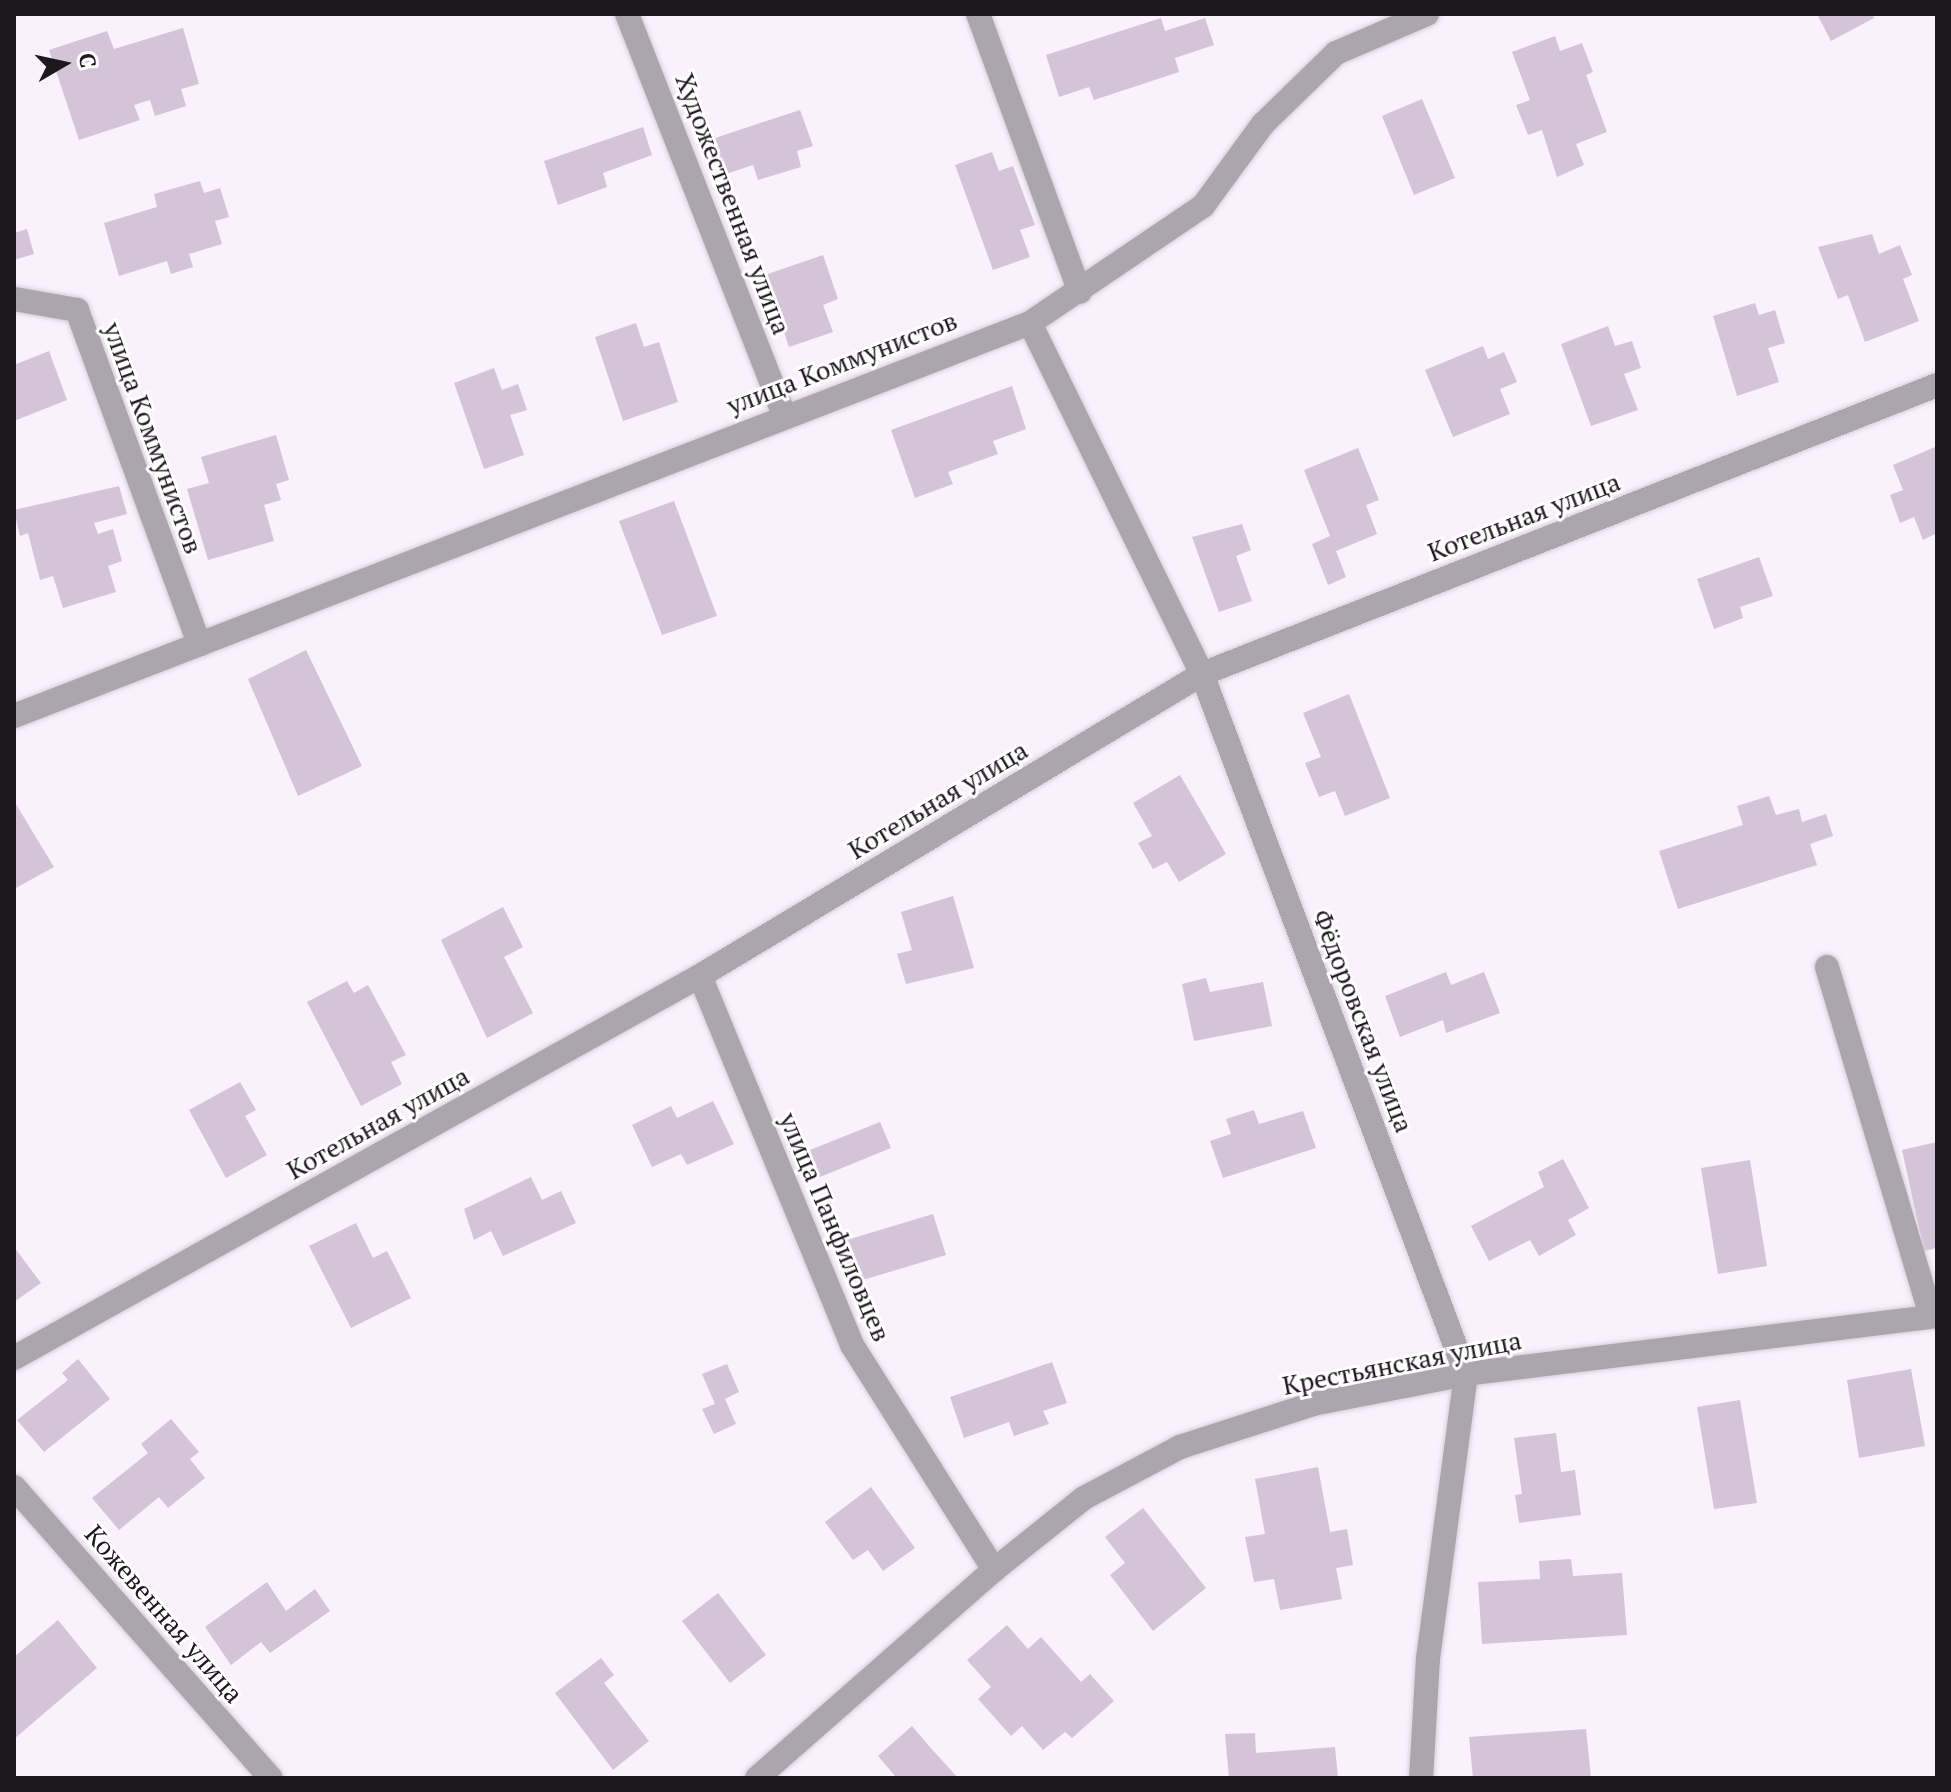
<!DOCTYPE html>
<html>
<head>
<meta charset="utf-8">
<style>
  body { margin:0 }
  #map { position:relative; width:1951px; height:1792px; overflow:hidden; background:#faf1fd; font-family:"PT Serif",serif }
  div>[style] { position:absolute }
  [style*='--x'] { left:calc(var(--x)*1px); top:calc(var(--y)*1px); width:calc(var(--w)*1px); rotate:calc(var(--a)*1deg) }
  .building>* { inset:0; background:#d3c4d7 }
  .roads { filter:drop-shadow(0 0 2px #d7ced9) drop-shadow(0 0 2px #d7ced9) }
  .minor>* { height:24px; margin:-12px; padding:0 12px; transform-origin:12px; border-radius:12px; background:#aba5ad }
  span { translate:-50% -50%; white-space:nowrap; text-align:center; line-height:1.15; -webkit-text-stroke:6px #fff; paint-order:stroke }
  .street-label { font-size:26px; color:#1d171e }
  .frame { position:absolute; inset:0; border:16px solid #1d171e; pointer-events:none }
  .north { position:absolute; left:24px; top:24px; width:80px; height:80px; -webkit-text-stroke:6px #fff; paint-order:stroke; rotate:81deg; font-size:22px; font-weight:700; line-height:32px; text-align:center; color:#1d171e }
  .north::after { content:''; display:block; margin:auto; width:28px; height:36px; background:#1d171e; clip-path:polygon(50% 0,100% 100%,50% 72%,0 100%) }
</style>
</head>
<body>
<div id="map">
  <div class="building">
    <div style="clip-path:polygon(1817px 14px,1872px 14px,1874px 18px,1831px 41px)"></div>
    <div style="clip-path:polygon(1161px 18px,1165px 31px,1205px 18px,1214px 45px,1175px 58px,1179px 72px,1094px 100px,1089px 87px,1059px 97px,1046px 55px)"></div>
    <div style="clip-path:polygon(183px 28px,199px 84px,181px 89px,186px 106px,155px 116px,150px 100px,134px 105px,140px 120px,79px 140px,49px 50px,107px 31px,114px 49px)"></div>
    <div style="clip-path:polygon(1555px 36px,1560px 51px,1582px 43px,1593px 72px,1586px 75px,1607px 132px,1576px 144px,1584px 165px,1557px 177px,1542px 130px,1528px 135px,1516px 105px,1530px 100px,1512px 52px)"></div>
    <div style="clip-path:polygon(1422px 99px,1455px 178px,1414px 195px,1382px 116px)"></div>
    <div style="clip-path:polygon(800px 110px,813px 146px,797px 151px,801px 167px,758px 180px,753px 165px,723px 175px,712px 139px)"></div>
    <div style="clip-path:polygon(643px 127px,652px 155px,603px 173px,607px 187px,558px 205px,544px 161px)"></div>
    <div style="clip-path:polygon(992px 152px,999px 171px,1013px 166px,1035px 225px,1020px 230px,1030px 257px,993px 270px,955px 165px)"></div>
    <div style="clip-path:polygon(200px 181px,204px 193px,220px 188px,229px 217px,215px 221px,222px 244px,189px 254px,193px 267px,171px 274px,167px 261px,119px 276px,104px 223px,157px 207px,154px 194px)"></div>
    <div style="clip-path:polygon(27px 229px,34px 254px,14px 260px,14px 233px)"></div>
    <div style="clip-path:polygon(1872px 234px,1879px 254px,1900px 245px,1912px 275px,1903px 279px,1919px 321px,1865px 342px,1848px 295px,1838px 299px,1818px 247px)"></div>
    <div style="clip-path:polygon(823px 255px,838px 299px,823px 305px,833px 332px,789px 347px,765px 275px)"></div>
    <div style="clip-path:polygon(1755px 303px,1759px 315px,1775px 310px,1785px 343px,1768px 348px,1779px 382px,1737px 396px,1713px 316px)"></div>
    <div style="clip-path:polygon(636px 323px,644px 347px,659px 342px,678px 402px,623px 421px,595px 337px)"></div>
    <div style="clip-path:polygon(1608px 326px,1615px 346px,1632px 341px,1641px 368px,1624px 374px,1638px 410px,1591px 426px,1561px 344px)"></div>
    <div style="clip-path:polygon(1483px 346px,1488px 359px,1504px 352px,1517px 382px,1500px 389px,1510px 414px,1453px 437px,1425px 370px)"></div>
    <div style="clip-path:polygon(49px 351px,67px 400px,14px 421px,14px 365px)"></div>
    <div style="clip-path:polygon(494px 368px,502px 390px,518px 384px,527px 410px,510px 415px,524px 455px,484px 469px,454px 383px)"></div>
    <div style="clip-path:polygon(1012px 386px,1026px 429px,993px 441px,998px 454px,948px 472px,953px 484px,915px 498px,891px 430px)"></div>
    <div style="clip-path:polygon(276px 435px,289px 480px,276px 484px,281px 500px,264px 505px,274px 541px,208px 560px,187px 489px,209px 483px,201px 457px)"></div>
    <div style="clip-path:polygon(1935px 447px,1937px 533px,1923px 540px,1914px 517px,1900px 523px,1890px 495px,1903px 490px,1893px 465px)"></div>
    <div style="clip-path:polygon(1358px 448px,1379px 500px,1366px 505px,1377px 534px,1336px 551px,1346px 577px,1328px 585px,1312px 544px,1330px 536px,1304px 470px)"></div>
    <div style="clip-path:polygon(119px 486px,127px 514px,94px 523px,98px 534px,113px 529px,122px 561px,108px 566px,116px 592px,63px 608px,53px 576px,40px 580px,28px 533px,20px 536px,14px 510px)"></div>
    <div style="clip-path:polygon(674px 501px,717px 616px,662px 635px,619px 521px)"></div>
    <div style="clip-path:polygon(1242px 524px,1251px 550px,1236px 556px,1252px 601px,1219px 612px,1192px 537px)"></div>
    <div style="clip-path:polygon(1759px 557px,1773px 596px,1740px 607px,1743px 618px,1714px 629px,1697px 579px)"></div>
    <div style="clip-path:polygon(306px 650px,362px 766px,298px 796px,248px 679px)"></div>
    <div style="clip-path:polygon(1349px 694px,1390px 798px,1345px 816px,1335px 791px,1319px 797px,1305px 763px,1321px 757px,1303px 713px)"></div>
    <div style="clip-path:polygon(1180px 775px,1226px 854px,1179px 882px,1167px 862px,1153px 869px,1138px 843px,1152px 836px,1133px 803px)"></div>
    <div style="clip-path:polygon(1769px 796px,1776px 815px,1799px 809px,1802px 822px,1826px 814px,1833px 836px,1810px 844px,1817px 865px,1678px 909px,1659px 851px,1743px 825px,1737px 806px)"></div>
    <div style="clip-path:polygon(14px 801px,54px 867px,14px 889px)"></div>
    <div style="clip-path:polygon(953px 896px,974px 968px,906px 984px,897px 954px,912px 950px,901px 912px)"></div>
    <div style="clip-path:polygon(503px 907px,523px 947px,504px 957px,533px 1013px,487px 1038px,441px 940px)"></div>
    <div style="clip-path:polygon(1446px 972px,1451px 985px,1484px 972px,1500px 1013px,1446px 1033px,1443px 1020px,1400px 1037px,1385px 996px)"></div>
    <div style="clip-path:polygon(1206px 978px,1210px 992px,1263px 982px,1272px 1026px,1194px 1041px,1182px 984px)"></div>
    <div style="clip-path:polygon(347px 981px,354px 993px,368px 985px,406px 1055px,391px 1062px,402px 1084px,361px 1106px,307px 1002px)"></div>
    <div style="clip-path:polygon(240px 1082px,256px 1110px,245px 1116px,267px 1155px,226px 1178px,189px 1110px)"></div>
    <div style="clip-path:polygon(713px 1101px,734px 1144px,687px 1165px,681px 1154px,652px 1167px,632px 1125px,671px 1106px,677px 1118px)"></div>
    <div style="clip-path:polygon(1254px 1110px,1259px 1124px,1303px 1111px,1316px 1148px,1223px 1178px,1210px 1141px,1231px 1134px,1226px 1119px)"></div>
    <div style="clip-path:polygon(880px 1122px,891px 1148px,815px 1179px,805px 1152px)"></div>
    <div style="clip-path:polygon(1937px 1142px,1937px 1248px,1924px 1251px,1902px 1150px)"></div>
    <div style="clip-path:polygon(1563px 1159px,1589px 1208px,1568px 1220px,1576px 1235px,1539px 1256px,1530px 1240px,1489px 1261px,1471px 1226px,1544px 1187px,1538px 1172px)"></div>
    <div style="clip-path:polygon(1750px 1160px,1767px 1266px,1718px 1274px,1701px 1168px)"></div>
    <div style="clip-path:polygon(531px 1177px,542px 1200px,561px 1191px,576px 1223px,503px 1256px,491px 1231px,474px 1240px,464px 1209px)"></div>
    <div style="clip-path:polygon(933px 1214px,946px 1255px,853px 1283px,840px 1242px)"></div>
    <div style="clip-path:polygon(356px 1223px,373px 1258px,387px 1251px,411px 1298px,351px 1328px,309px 1246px)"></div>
    <div style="clip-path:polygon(14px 1247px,41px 1283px,14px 1302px)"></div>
    <div style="clip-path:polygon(78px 1359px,110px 1399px,44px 1452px,17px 1420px,68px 1380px,62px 1373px)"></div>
    <div style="clip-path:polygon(1052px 1362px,1067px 1403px,1043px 1411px,1049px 1424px,1014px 1436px,1009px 1422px,964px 1438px,950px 1397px)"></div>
    <div style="clip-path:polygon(727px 1364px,739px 1392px,725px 1399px,736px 1424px,714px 1434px,702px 1409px,715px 1404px,702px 1374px)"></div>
    <div style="clip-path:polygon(1911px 1369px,1925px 1446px,1859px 1458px,1847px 1380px)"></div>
    <div style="clip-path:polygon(1740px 1400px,1757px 1503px,1714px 1509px,1697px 1407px)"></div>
    <div style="clip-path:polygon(171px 1419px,199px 1452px,190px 1459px,205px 1478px,168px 1508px,159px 1497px,119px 1530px,92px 1498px,148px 1453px,141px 1444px)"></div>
    <div style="clip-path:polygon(1556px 1433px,1561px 1472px,1575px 1470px,1581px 1515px,1519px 1523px,1515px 1495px,1522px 1494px,1514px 1438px)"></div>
    <div style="clip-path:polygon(1318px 1467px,1330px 1532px,1347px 1529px,1353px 1565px,1336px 1568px,1342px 1599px,1280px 1610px,1274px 1579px,1254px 1582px,1245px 1537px,1265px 1534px,1255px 1479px)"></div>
    <div style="clip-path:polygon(871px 1487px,915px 1548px,883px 1571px,868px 1550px,853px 1560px,825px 1522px)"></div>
    <div style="clip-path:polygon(1143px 1508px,1206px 1588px,1153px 1631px,1110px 1575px,1125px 1563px,1105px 1537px)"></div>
    <div style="clip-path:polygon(1571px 1559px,1573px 1576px,1622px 1573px,1627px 1635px,1482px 1644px,1478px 1582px,1540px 1579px,1539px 1561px)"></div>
    <div style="clip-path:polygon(267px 1582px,286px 1611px,315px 1589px,330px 1611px,270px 1653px,261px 1642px,231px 1665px,205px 1627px)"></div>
    <div style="clip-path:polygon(718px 1593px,766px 1655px,730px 1683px,682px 1621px)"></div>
    <div style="clip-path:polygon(58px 1620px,97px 1668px,14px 1739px,14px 1657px)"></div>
    <div style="clip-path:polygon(1007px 1625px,1028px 1649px,1041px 1637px,1081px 1682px,1090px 1674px,1114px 1701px,1072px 1738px,1065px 1732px,1043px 1750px,1022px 1726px,1011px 1736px,978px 1699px,991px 1687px,967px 1660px)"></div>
    <div style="clip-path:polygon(601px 1658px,614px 1675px,604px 1683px,649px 1741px,613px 1770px,555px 1693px)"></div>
    <div style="clip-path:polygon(912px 1726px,929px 1746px,958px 1778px,895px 1776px,878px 1756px)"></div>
    <div style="clip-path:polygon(1586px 1729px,1591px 1778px,1473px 1778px,1469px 1737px)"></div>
    <div style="clip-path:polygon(1255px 1733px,1256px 1753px,1335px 1747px,1338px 1778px,1229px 1778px,1225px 1734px)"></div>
  </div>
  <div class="roads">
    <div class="minor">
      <div style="--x:627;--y:14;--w:431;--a:68.6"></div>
      <div style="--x:978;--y:14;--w:296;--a:69.9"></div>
      <div style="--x:14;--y:299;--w:64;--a:9.9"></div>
      <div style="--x:77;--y:310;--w:356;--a:69.9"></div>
      <div style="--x:1030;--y:323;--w:391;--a:63.9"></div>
      <div style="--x:1202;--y:674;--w:748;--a:69.34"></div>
      <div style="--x:1466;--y:1374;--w:287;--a:97.6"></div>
      <div style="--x:1428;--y:1658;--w:120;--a:93.3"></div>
      <div style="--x:14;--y:716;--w:1089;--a:-21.15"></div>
      <div style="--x:1030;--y:323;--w:209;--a:-34.1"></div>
      <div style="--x:1203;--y:206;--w:102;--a:-53.8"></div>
      <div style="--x:1263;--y:124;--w:102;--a:-44.2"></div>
      <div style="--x:1336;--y:53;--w:99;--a:-23.2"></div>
      <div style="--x:1827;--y:967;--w:364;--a:73.4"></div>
      <div style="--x:700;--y:976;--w:399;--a:67.6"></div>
      <div style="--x:852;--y:1345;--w:266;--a:57.7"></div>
      <div style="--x:14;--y:1358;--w:785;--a:-29.11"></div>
      <div style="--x:700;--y:976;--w:586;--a:-31.03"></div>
      <div style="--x:1202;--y:674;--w:790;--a:-21.46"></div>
      <div style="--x:14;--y:1487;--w:388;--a:48.6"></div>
      <div style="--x:757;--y:1778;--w:315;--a:-41.3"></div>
      <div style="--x:994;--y:1570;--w:115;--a:-38.7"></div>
      <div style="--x:1084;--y:1498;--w:109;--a:-28"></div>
      <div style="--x:1180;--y:1447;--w:140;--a:-17.9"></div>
      <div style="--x:1313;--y:1404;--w:156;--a:-11.1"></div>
      <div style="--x:1466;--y:1374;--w:475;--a:-7"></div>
    </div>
  </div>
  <div class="street-label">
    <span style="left:733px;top:204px;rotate:69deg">Художественная улица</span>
    <span style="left:842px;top:363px;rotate:-21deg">улица Коммунистов</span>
    <span style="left:153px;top:438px;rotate:70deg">улица Коммунистов</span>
    <span style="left:1524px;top:517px;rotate:-21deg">Котельная улица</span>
    <span style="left:938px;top:800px;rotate:-31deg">Котельная улица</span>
    <span style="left:1363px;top:1021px;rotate:69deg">Фёдоровская улица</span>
    <span style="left:378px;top:1123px;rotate:-29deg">Котельная улица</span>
    <span style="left:835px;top:1227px;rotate:67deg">улица Панфиловцев</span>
    <span style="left:1402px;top:1363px;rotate:-11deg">Крестьянская улица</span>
    <span style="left:164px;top:1614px;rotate:49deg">Кожевенная улица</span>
  </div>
  <div class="frame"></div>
  <div class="north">С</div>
</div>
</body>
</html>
